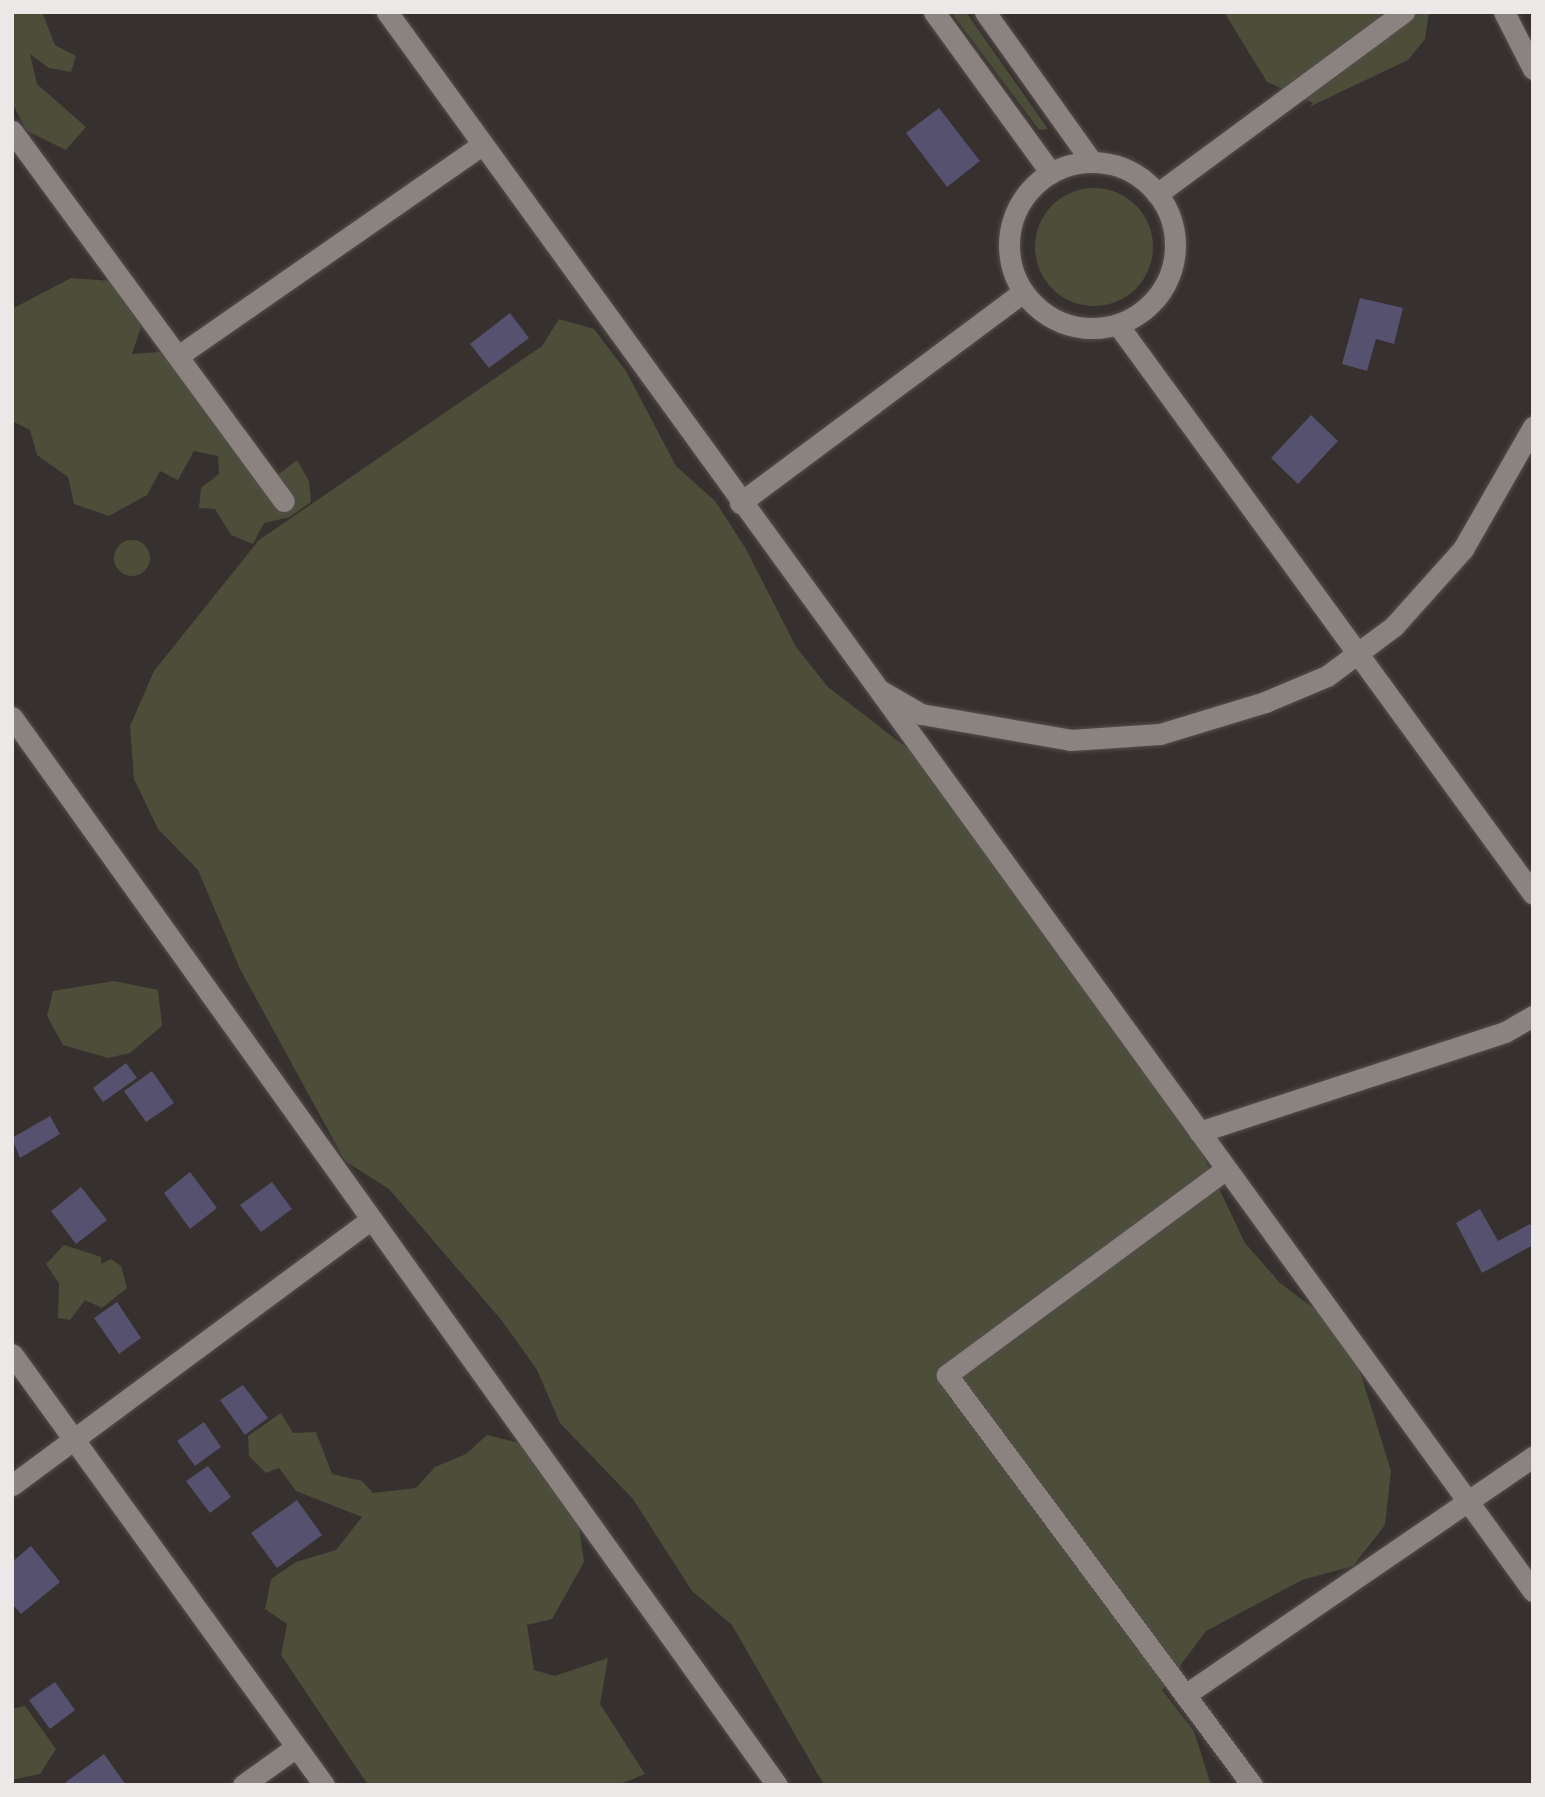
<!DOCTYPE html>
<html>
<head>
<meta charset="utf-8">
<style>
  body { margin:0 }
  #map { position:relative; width:1545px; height:1797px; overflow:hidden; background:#36302e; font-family:Cabin,sans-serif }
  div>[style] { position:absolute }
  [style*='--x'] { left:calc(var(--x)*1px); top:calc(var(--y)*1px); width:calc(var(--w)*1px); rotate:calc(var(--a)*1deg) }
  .green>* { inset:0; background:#4c4e3a }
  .round { border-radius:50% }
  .building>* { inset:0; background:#55516e }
  .roads { filter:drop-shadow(0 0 2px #544e4c) drop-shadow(0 0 2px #544e4c) }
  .minor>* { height:21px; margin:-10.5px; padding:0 10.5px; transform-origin:10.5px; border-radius:10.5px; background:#8a8380 }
  .minor>.ring { margin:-10.5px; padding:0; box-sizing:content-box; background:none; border:21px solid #8a8380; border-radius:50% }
  span { translate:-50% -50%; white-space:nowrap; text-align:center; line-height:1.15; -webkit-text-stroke:5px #2c2624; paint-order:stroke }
  .frame { position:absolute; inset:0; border:14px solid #ece8e7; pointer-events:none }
</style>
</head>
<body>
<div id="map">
  <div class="green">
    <div style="clip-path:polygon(12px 12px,42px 12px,55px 45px,76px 56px,71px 72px,49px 68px,30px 54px,37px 84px,86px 127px,66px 150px,27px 131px,12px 103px)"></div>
    <div style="clip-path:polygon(951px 12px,966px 12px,1048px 129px,1039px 130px)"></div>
    <div style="clip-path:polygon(1224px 12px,1429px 12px,1425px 39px,1408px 60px,1309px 107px,1313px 103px,1267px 82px)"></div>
    <div class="round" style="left:1035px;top:188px;width:118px;height:118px"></div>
    <div style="clip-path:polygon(71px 278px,124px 282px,141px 327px,132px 354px,160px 352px,181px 366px,186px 380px,220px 396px,226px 425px,252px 438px,253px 474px,274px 478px,297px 460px,309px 481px,311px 502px,290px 517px,264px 523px,253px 544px,231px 535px,215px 509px,199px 508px,201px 488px,219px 474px,218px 456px,194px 451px,178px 480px,160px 471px,147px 495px,109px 516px,74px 504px,68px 477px,37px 455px,30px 430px,12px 421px,12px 309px)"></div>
    <div style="clip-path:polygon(559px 319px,594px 329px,626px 371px,676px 466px,715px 501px,746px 549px,796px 647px,828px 687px,915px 754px,1177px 1101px,1245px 1243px,1280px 1283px,1329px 1320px,1358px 1365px,1391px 1471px,1385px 1525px,1353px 1566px,1302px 1580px,1206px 1631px,1162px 1690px,1194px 1731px,1211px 1785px,824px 1785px,732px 1625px,692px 1591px,633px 1499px,560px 1423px,537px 1370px,503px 1322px,389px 1189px,345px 1161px,240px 969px,198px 870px,158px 829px,134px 779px,130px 726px,154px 671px,259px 540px,542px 346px)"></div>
    <div class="round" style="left:114px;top:540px;width:36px;height:36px"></div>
    <div style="clip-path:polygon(114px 981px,158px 990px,162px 1026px,130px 1053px,108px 1058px,63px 1045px,47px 1016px,53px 991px)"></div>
    <div style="clip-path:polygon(64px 1245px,101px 1257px,101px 1264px,111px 1259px,121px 1266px,127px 1288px,102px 1308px,85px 1300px,70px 1320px,58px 1318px,59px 1283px,46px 1264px)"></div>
    <div style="clip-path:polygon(281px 1413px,293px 1433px,316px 1432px,332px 1474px,362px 1481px,373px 1493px,416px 1488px,435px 1467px,466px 1454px,487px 1435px,519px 1443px,578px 1520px,584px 1562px,552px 1619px,527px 1625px,534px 1670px,555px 1676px,608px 1658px,600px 1704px,645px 1774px,618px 1785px,368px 1785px,281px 1655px,287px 1624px,265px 1609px,271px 1579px,296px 1562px,336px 1550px,362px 1517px,296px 1491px,279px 1468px,266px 1473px,249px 1456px,248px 1436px)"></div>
    <div style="clip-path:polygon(25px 1706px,56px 1749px,40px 1774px,12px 1780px,12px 1709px)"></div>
  </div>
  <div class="building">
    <div style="clip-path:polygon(939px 108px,980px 161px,947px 187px,906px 133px)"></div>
    <div style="clip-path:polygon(1360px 298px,1403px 308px,1394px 344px,1376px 339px,1367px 371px,1342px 364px)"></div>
    <div style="clip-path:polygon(510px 313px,529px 338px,489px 368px,470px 344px)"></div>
    <div style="clip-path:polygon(1311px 415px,1338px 441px,1298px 484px,1271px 458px)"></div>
    <div style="clip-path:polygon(126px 1063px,137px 1078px,103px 1102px,93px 1088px)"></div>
    <div style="clip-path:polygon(152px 1071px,174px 1103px,146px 1122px,124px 1091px)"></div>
    <div style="clip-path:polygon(50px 1116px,60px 1134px,20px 1158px,12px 1138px)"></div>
    <div style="clip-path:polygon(190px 1172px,217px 1208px,190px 1229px,164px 1193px)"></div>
    <div style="clip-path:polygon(272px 1182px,292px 1209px,261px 1232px,240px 1205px)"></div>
    <div style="clip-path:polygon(81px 1187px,107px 1220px,76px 1244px,51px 1211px)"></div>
    <div style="clip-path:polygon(1480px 1209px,1498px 1241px,1530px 1224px,1533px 1228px,1533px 1245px,1482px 1273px,1456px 1223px)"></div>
    <div style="clip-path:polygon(117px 1302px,141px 1338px,119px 1354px,94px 1318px)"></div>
    <div style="clip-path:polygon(243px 1385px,268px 1418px,245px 1435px,220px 1400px)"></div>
    <div style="clip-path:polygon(204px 1422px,221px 1447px,195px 1466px,177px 1441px)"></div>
    <div style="clip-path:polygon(208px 1466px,231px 1497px,210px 1513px,186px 1481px)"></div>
    <div style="clip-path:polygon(297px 1500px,322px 1535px,277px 1568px,251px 1533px)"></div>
    <div style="clip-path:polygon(31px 1546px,60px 1582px,21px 1614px,12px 1604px,12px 1562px)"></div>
    <div style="clip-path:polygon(55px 1682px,75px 1710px,50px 1729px,29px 1700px)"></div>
    <div style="clip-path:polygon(104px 1754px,126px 1785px,68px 1785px,66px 1782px)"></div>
  </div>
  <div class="roads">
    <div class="minor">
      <div style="--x:387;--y:12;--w:1951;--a:54.03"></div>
      <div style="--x:934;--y:12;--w:199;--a:54"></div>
      <div style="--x:985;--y:12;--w:184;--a:54.5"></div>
      <div style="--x:1504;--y:12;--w:64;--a:63"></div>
      <div style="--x:12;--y:131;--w:459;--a:53.7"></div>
      <div class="ring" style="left:1009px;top:162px;width:145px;height:145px"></div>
      <div style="--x:1157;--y:194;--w:307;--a:-36.4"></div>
      <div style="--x:1118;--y:325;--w:704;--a:53.89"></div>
      <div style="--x:178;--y:356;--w:370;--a:-34.8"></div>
      <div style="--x:740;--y:503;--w:353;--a:-36.7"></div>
      <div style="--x:883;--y:692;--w:44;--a:30.1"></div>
      <div style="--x:921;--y:714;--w:152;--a:9.8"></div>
      <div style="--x:1071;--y:740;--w:89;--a:-3.9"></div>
      <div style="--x:1160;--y:734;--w:110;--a:-16.9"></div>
      <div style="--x:1265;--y:702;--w:67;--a:-22.8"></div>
      <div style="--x:1327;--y:676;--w:84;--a:-36.7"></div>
      <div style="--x:1394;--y:626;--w:103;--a:-48.1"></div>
      <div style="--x:1463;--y:549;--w:141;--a:-60.2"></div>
      <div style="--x:12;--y:717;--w:1314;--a:54.39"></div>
      <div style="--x:1199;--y:1132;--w:322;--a:-18.1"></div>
      <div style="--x:1505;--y:1032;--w:32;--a:-30"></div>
      <div style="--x:1226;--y:1169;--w:347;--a:143.6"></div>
      <div style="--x:947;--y:1375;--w:511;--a:53.35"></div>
      <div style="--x:12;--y:1354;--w:532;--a:54.1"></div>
      <div style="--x:12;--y:1485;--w:444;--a:-36.5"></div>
      <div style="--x:1185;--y:1695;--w:422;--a:-34.4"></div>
      <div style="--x:243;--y:1785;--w:65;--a:-35.6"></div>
    </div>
  </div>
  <div class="frame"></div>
</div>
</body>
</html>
